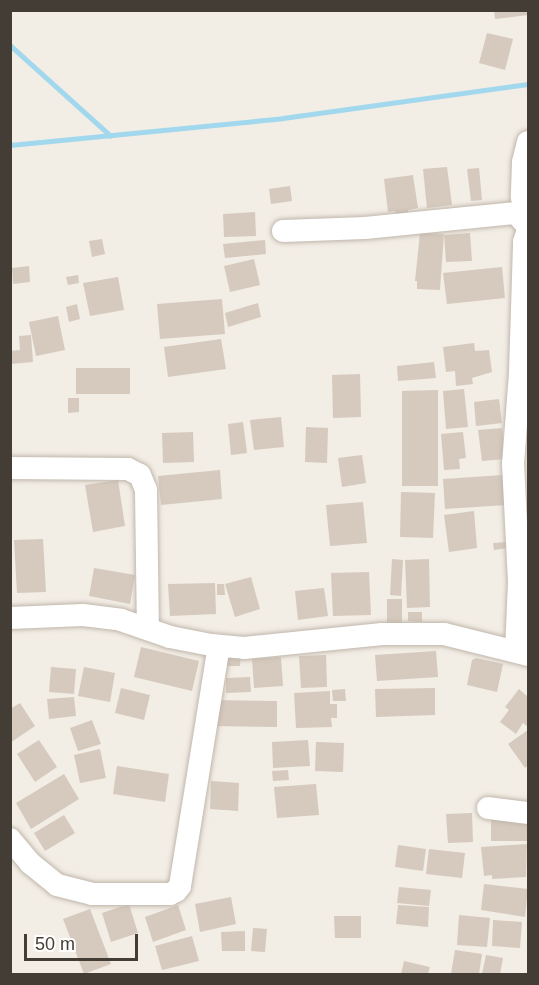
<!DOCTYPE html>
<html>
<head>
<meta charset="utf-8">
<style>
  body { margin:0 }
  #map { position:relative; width:539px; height:985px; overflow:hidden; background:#f2ede5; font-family:Arial,sans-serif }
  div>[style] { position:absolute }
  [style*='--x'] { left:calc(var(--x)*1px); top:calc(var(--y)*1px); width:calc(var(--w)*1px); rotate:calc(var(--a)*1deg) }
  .stream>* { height:4.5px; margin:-2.25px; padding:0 2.25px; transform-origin:2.25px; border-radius:2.25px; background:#a2d8ee }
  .building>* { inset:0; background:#d6cabe }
  .roads { filter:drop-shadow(0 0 2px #c0b6ab) drop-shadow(0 0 2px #c0b6ab) }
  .minor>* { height:22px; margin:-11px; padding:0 11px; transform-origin:11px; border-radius:11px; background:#fff }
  span { translate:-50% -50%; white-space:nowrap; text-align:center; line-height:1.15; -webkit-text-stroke:4.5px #fff; paint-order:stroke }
  .frame { position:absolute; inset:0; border:12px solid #443d35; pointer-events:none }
  .scale { position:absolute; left:24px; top:934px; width:114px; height:27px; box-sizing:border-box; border:3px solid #443d35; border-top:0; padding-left:8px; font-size:18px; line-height:21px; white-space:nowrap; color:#443d35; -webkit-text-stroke:4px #fff; paint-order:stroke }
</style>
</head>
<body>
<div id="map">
  <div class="stream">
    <div style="--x:10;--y:45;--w:135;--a:42"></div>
    <div style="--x:10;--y:145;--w:274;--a:-5.6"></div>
    <div style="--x:283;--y:118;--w:247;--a:-7.9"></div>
  </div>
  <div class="building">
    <div style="clip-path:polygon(494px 10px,528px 10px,528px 15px,495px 19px)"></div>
    <div style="clip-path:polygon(487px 33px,513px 39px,505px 70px,479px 63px)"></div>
    <div style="clip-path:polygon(447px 167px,452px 205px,427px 208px,423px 169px)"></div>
    <div style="clip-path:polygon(479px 168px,482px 200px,471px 201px,467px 169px)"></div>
    <div style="clip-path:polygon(413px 175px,418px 208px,408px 210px,408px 214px,396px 216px,395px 211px,388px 212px,384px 179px)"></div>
    <div style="clip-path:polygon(290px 186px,292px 201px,271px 204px,269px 189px)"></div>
    <div style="clip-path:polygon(255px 212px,256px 236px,224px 237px,223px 214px)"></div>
    <div style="clip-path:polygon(420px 233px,444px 234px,440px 290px,417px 289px,417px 281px,415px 281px)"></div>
    <div style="clip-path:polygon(470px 233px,472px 261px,446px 262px,444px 235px)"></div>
    <div style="clip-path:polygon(102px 239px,105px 254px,92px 257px,89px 241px)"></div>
    <div style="clip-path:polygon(265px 240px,266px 254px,225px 258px,223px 244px)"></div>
    <div style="clip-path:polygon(254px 259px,260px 285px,230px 292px,224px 266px)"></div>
    <div style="clip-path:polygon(29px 266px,30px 282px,13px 284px,12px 268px)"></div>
    <div style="clip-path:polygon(502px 267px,505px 298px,447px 304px,443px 273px)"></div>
    <div style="clip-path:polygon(78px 275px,79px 283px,68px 285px,66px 277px)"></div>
    <div style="clip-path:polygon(118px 277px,124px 310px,90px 316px,83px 283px)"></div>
    <div style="clip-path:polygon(222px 299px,225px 334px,160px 339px,157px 304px)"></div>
    <div style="clip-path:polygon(258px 303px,261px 317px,228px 327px,225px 313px)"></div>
    <div style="clip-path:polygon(77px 304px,80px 319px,69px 322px,66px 307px)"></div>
    <div style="clip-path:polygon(58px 316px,65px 350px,36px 356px,29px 322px)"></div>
    <div style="clip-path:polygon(31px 335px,33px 362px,10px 364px,10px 351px,20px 350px,19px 336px)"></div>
    <div style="clip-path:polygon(221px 339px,226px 369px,168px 377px,164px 347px)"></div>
    <div style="clip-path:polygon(474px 343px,475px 351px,489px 350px,492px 372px,472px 378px,473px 384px,456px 386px,455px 371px,446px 372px,443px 347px)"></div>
    <div style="clip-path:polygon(434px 362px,436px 378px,398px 381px,397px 366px)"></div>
    <div style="clip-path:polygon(76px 368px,130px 368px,130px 394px,76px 394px)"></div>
    <div style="clip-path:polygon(360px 374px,361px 417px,333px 418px,332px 375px)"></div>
    <div style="clip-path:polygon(464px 389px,468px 427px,446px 429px,443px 391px)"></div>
    <div style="clip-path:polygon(438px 390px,438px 486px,402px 486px,402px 391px)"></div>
    <div style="clip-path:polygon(68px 398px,79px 398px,79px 412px,68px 413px)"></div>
    <div style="clip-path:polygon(499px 399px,502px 423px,476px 426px,474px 402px)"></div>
    <div style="clip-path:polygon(281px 417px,284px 447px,254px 450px,250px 420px)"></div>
    <div style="clip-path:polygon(243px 422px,247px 453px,231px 455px,228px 424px)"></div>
    <div style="clip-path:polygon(306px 427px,328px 428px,327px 463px,305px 462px)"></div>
    <div style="clip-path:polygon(502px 428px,505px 459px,482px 461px,478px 430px)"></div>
    <div style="clip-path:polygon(193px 432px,194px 462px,163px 463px,162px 433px)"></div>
    <div style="clip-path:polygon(463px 432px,466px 458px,459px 459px,460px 469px,444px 470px,441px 434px)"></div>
    <div style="clip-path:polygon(362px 455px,366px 483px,342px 487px,338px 458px)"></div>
    <div style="clip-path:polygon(220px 470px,222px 499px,161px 505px,158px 476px)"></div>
    <div style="clip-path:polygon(504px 475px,506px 505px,445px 509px,443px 479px)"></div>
    <div style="clip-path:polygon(118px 480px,125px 526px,93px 532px,85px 485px)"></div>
    <div style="clip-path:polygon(401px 492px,435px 493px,433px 538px,400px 537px)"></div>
    <div style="clip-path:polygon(363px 502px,367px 543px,330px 546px,326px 505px)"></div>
    <div style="clip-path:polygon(474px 511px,477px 548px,449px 552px,444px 515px)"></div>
    <div style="clip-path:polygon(43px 539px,46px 592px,17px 593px,14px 540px)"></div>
    <div style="clip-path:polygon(507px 542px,508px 548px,494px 550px,493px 543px)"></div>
    <div style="clip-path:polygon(392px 559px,403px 560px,401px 596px,390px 595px)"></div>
    <div style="clip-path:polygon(429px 559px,430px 607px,407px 608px,405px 560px)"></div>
    <div style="clip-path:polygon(94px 568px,135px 575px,130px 604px,89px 596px)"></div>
    <div style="clip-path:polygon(369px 572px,371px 615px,333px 616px,331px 573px)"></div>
    <div style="clip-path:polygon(251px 577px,260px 609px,235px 617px,225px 584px)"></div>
    <div style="clip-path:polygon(215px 583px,216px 614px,170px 616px,168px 584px)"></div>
    <div style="clip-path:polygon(217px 584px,224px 584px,225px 595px,217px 595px)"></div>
    <div style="clip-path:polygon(324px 588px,328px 616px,298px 620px,295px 591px)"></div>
    <div style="clip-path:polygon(387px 599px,402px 599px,402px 623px,387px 623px)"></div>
    <div style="clip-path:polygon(408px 612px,422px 612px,422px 622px,408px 621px)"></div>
    <div style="clip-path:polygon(141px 647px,199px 661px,192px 691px,134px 677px)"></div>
    <div style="clip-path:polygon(436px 651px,438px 677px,377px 681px,375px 655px)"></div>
    <div style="clip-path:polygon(219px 652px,241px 653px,240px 666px,219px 666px)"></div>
    <div style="clip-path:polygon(326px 655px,327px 687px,301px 688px,299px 656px)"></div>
    <div style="clip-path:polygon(281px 657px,283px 686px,254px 688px,252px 659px)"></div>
    <div style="clip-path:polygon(476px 658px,503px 664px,497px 692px,467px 685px,472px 660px)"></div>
    <div style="clip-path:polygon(51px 667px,76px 669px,74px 694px,49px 692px)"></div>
    <div style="clip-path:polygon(84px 667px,115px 673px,110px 702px,78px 696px)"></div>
    <div style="clip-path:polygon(250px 677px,251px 692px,226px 693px,226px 678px)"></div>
    <div style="clip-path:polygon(121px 688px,150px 695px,144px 720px,115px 713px)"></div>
    <div style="clip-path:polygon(435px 688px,435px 715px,376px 717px,375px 689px)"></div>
    <div style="clip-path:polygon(345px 689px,346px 701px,333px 701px,332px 690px)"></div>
    <div style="clip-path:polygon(519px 689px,528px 697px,528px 727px,523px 723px,516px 734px,500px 722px,509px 710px,505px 707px)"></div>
    <div style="clip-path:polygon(330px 691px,330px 704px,337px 704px,337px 718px,331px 718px,332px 727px,296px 728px,294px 693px)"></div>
    <div style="clip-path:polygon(74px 697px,76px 716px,49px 719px,47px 699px)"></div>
    <div style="clip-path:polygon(212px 700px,277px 701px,277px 727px,212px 726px)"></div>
    <div style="clip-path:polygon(20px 703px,35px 726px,10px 743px,10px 709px)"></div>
    <div style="clip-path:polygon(92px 720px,101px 744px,78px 751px,70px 728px)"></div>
    <div style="clip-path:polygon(528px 730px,528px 765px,525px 768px,508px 744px)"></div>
    <div style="clip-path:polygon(39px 740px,57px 767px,35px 782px,17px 754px)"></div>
    <div style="clip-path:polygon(308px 740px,310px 766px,273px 768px,272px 742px)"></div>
    <div style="clip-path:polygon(316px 742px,344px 743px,343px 772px,315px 771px)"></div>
    <div style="clip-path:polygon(100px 749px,106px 778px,80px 783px,74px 755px)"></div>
    <div style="clip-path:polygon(117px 766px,169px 774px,165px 802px,113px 794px)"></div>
    <div style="clip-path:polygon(288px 770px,289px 780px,273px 781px,272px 771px)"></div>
    <div style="clip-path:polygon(64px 774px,79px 799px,31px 829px,16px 803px)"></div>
    <div style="clip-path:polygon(211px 781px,239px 783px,238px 811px,210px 809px)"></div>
    <div style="clip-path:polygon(316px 784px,319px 815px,277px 818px,274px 787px)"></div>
    <div style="clip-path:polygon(472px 813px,473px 842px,448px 843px,446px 814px)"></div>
    <div style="clip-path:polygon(64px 815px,75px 833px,45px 851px,34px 833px)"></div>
    <div style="clip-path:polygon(491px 817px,527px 817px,527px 841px,491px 841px)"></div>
    <div style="clip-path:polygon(527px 844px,526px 877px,492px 879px,492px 875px,484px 876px,481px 847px)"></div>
    <div style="clip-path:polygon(398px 845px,426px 849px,423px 871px,395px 867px)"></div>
    <div style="clip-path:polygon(429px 849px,465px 853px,462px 878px,426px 874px)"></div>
    <div style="clip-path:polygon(484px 884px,528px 889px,525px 917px,481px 910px)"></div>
    <div style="clip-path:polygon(399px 887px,431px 890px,429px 906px,397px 903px)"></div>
    <div style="clip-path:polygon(231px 897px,236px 924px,200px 932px,195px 904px)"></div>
    <div style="clip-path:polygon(129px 904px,138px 933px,111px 942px,102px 913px)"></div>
    <div style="clip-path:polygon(178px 905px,186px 930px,153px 942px,145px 917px)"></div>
    <div style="clip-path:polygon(398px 905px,429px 907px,428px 927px,396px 924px)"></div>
    <div style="clip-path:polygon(90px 909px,111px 964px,84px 974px,63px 919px)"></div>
    <div style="clip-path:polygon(459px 915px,490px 918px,487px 947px,457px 945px)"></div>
    <div style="clip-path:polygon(334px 916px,361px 916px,361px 938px,335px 938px)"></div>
    <div style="clip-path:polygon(493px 920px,522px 922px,520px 948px,492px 946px)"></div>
    <div style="clip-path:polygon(253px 928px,267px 929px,265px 952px,251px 951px)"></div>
    <div style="clip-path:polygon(245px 931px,245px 951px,222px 951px,221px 932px)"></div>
    <div style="clip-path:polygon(192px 936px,199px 961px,162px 970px,155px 946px)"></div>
    <div style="clip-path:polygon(455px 950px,482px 954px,479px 974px,451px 974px)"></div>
    <div style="clip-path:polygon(486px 955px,503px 958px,500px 974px,482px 974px)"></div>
    <div style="clip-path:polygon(404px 961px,430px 967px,428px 974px,401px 974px)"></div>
  </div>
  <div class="roads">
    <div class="minor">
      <div style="--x:528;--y:142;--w:21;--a:104"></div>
      <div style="--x:523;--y:162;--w:35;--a:92"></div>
      <div style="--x:522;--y:197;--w:29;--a:78"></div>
      <div style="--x:283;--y:231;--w:82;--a:-2.1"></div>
      <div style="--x:365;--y:228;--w:152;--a:-5.7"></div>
      <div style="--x:516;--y:213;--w:18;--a:49"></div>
      <div style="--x:10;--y:468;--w:118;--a:0.5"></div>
      <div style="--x:128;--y:469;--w:13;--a:27"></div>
      <div style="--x:140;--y:475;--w:16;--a:68"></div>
      <div style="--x:146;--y:490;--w:139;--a:89.2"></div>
      <div style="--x:10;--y:618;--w:73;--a:-2.4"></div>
      <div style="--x:83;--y:615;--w:38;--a:7"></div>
      <div style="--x:121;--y:620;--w:52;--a:19.1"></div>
      <div style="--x:170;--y:637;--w:42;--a:11"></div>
      <div style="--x:211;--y:645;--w:33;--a:5"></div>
      <div style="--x:244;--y:648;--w:139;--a:-5.8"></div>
      <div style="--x:382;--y:634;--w:62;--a:0"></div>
      <div style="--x:444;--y:634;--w:87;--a:14"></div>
      <div style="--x:516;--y:651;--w:69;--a:-87.5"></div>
      <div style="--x:519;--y:582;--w:118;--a:-92.9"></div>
      <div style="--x:513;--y:464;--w:92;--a:-85.6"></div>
      <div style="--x:520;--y:372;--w:130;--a:-88.2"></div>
      <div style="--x:524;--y:242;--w:13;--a:-72"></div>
      <div style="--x:488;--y:808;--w:40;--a:7.1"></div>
      <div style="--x:10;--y:839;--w:31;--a:50"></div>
      <div style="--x:30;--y:863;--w:35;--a:39"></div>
      <div style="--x:57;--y:885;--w:36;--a:14"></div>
      <div style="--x:92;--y:894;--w:78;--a:0"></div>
      <div style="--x:170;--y:894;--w:7;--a:-27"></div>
      <div style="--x:176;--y:891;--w:6;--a:-51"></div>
      <div style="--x:180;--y:886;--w:243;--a:-80.8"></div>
    </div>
  </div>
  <div class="frame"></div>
  <div class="scale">50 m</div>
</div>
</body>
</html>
